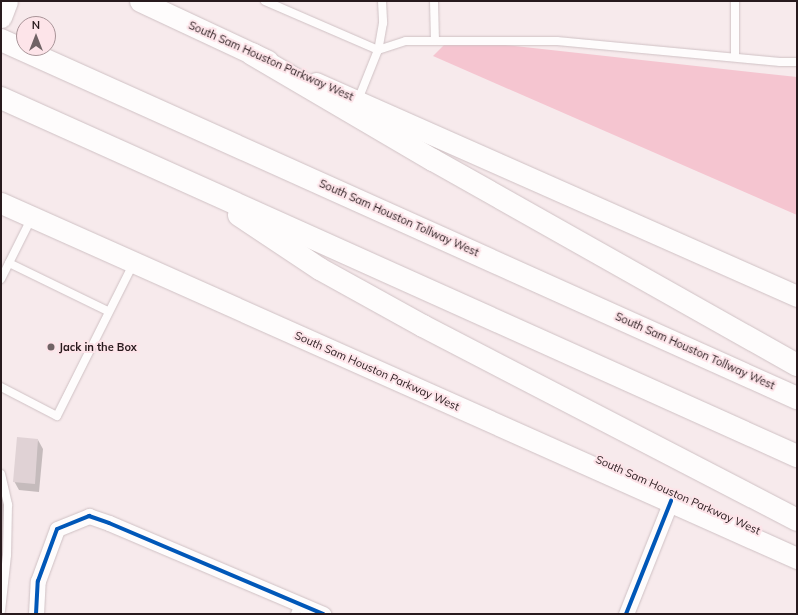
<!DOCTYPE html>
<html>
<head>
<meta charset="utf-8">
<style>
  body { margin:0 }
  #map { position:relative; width:798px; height:615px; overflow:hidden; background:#f7eaec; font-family:Mulish,sans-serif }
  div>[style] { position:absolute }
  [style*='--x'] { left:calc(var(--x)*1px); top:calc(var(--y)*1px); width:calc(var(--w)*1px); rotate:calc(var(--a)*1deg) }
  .green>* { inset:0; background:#f5c5d0 }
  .shadow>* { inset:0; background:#0003 }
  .building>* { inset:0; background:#e0d2d5 }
  .roads { filter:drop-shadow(0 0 1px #cfc1c4) drop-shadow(0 0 1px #cfc1c4) }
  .service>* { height:8px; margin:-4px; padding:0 4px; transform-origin:4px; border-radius:4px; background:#fefcfc }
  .minor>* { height:15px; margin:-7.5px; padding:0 7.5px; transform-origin:7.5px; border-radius:7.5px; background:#fefcfc }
  .secondary>* { height:21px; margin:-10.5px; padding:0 10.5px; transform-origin:10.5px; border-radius:10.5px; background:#fefcfc }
  .motorway>* { height:22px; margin:-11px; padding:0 11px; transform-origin:11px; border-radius:11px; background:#fefcfc }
  .cycleway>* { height:4px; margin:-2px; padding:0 2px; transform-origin:2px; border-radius:2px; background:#0057b8 }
  .dots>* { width:11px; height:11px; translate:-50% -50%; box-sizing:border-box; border:2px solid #fde4e9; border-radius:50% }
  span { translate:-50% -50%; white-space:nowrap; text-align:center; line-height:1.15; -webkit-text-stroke:4px #fde4e9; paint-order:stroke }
  .street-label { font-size:11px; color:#281a1d }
  .poi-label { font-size:11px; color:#281a1d; font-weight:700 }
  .left { translate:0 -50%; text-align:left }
  .frame { position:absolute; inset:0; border:2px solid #281a1d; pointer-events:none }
  .north { position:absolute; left:16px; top:16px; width:40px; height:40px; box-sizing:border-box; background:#fde4e9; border:1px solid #a89397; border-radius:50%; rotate:0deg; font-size:11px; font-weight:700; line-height:16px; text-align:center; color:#281a1d }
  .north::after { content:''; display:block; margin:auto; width:14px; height:18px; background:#706365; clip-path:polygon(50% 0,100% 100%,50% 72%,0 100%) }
</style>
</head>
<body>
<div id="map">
  <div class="green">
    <div style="clip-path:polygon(450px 39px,797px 77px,797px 215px,433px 56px)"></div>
  </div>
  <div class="shadow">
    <div style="clip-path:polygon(38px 440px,43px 449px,39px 492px,19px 490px,14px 481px)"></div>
    <div style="clip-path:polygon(1px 487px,7px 498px,1px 583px)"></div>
  </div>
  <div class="building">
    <div style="clip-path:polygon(17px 437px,38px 439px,35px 484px,13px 482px)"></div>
  </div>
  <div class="roads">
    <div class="service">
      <div style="--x:265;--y:1;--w:123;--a:23.4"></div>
      <div style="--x:378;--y:50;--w:54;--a:111.8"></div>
      <div style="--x:382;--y:1;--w:22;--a:87"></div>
      <div style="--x:383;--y:23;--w:27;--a:100"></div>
      <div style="--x:378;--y:50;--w:29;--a:-18"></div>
      <div style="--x:406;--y:41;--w:151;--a:0"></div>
      <div style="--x:557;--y:41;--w:224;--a:5.4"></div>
      <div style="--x:780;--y:62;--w:17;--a:0"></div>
      <div style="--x:434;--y:1;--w:40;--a:88.6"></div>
      <div style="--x:735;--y:1;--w:56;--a:90"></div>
      <div style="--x:9;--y:263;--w:110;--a:25.9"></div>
      <div style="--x:1;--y:279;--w:69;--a:-63.4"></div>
      <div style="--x:1;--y:387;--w:63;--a:27.4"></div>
      <div style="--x:57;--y:416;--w:172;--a:-63.4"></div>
      <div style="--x:1;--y:474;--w:32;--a:77"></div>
      <div style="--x:8;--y:505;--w:50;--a:91.1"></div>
      <div style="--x:7;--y:555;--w:56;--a:96.1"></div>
      <div style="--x:295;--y:614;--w:11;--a:-68"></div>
    </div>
    <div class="minor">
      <div style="--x:36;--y:614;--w:33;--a:-87"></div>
      <div style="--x:38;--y:581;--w:55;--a:-69.9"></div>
      <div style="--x:57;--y:529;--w:35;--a:-22"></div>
      <div style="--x:89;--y:516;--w:21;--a:19"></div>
      <div style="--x:109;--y:523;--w:233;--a:23"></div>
      <div style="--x:626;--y:614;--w:122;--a:-68.3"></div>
    </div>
    <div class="secondary">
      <div style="--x:140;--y:1;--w:141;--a:25.1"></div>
      <div style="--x:1;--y:17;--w:17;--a:-69"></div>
      <div style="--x:316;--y:83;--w:526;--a:23.89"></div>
      <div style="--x:1;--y:203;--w:872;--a:24.04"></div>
    </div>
    <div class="motorway">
      <div style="--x:1;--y:40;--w:873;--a:24.22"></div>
      <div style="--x:252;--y:54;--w:210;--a:30.4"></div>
      <div style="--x:433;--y:160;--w:418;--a:29.4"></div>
      <div style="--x:1;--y:98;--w:873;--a:24.22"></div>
      <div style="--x:239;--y:215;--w:97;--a:33.7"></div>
      <div style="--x:320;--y:269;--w:118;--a:29"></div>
      <div style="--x:423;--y:326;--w:421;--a:27.4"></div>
    </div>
  </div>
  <div class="cycleway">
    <div style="--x:36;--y:614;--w:33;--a:-87"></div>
    <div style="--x:38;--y:581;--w:55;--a:-69.9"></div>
    <div style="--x:57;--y:529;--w:35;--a:-22"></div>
    <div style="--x:89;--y:516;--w:21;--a:19"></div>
    <div style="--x:109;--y:523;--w:233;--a:23"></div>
    <div style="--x:626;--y:614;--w:122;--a:-68.3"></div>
  </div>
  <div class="dots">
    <div style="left:51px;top:347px;background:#706365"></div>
  </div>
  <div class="street-label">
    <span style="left:271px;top:61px;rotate:24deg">South Sam Houston Parkway West</span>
    <span style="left:399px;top:218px;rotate:24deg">South Sam Houston Tollway West</span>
    <span style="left:695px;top:351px;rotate:24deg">South Sam Houston Tollway West</span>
    <span style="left:377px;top:371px;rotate:24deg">South Sam Houston Parkway West</span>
    <span style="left:678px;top:495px;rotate:24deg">South Sam Houston Parkway West</span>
  </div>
  <div class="poi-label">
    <span class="left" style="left:59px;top:347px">Jack in the Box</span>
  </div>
  <div class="frame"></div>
  <div class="north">N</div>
</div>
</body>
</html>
